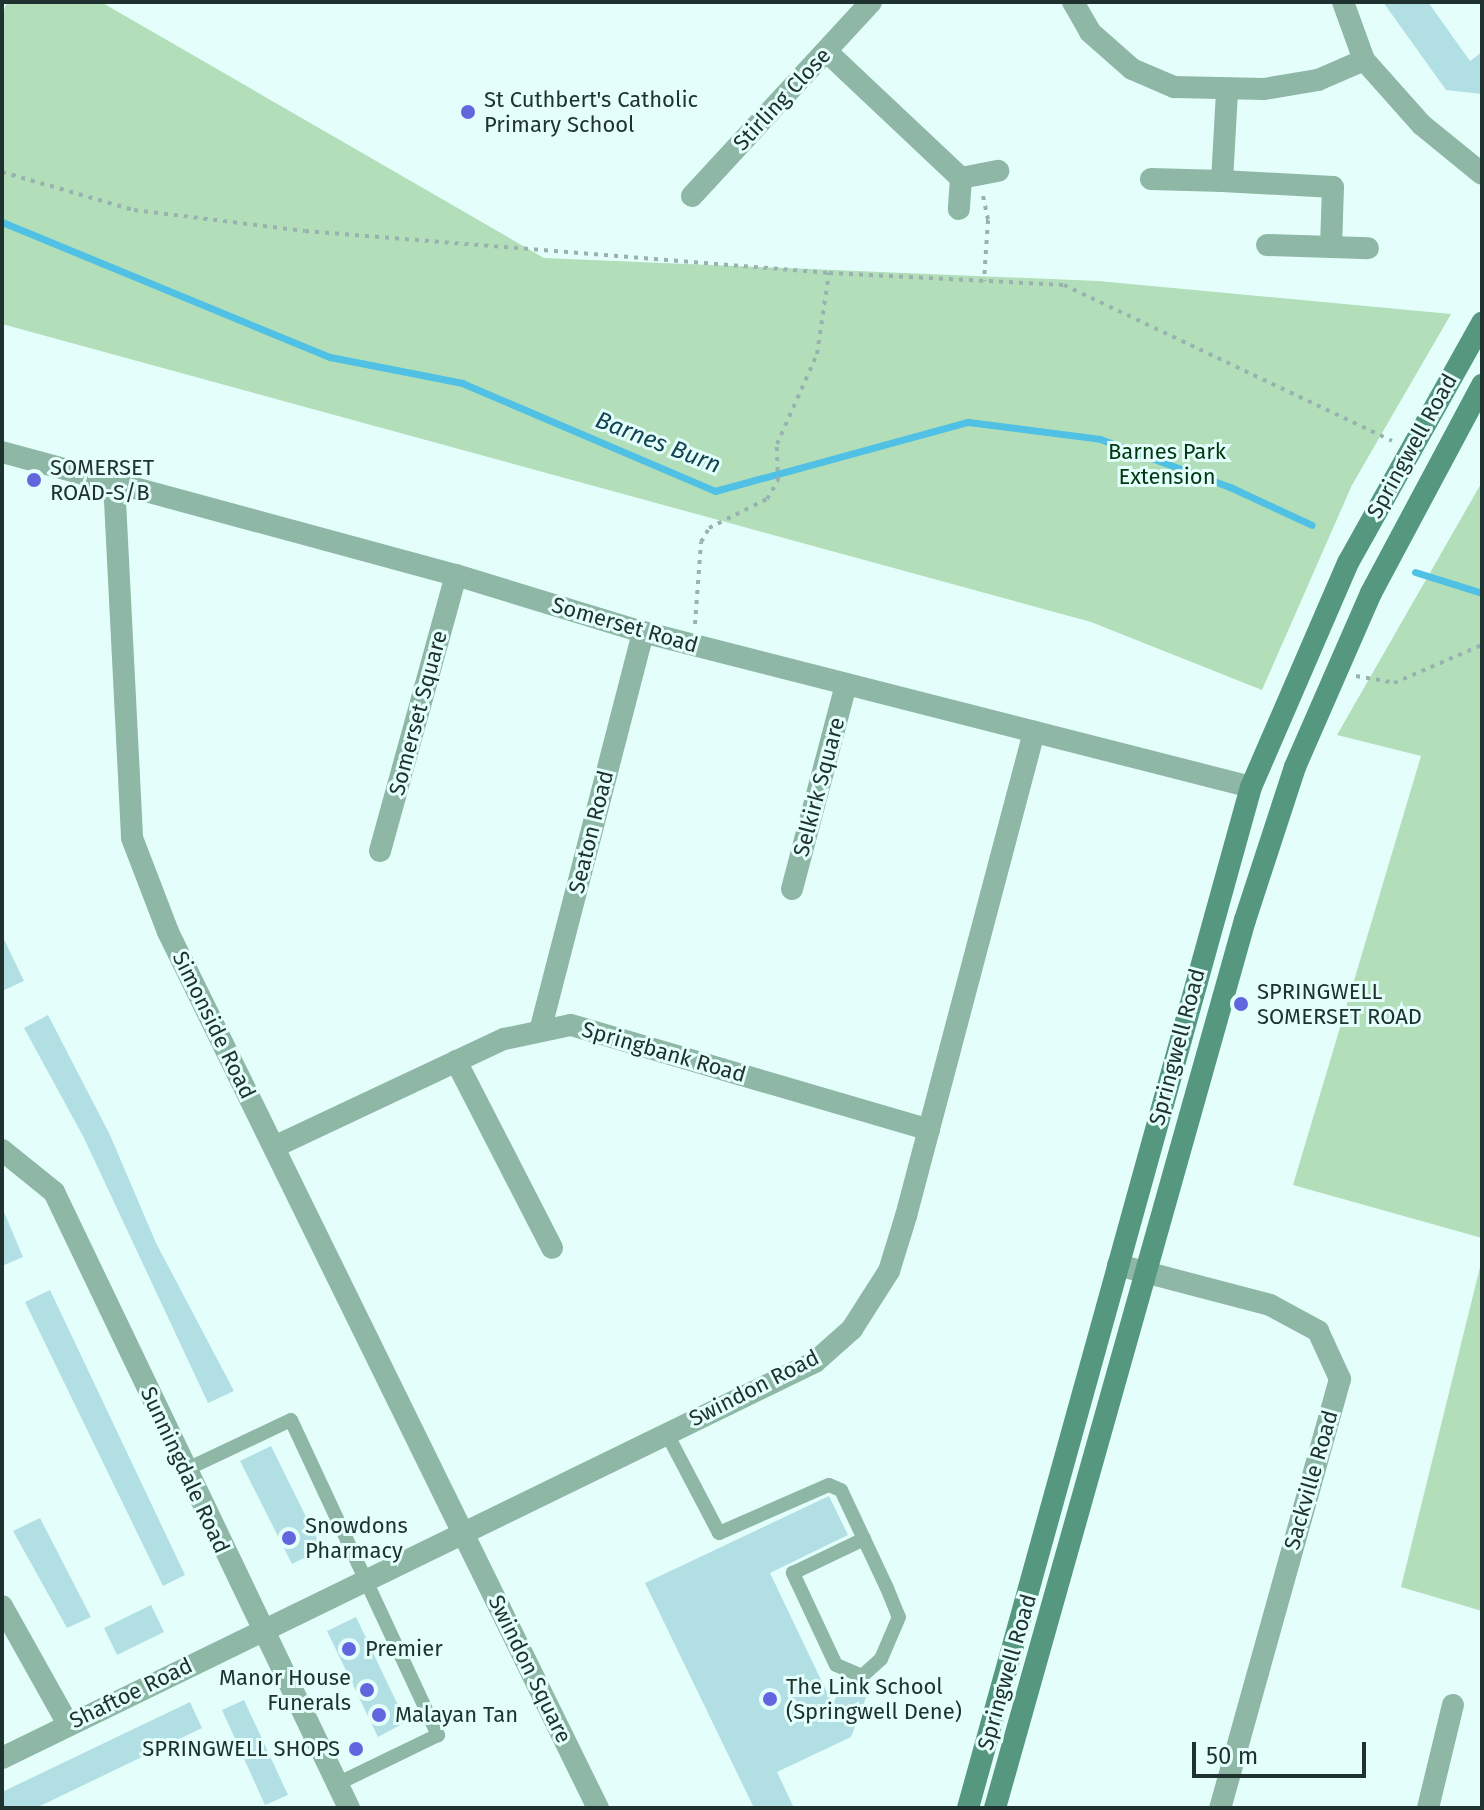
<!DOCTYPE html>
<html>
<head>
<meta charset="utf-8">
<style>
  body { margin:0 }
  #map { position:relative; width:1484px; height:1810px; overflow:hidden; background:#e4fffb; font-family:"Fira Sans",sans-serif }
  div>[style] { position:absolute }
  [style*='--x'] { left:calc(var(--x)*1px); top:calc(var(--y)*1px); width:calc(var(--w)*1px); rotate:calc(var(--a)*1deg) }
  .green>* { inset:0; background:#b2deb9 }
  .stream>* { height:7px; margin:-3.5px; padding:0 3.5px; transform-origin:3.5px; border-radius:3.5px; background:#50c0e4 }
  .building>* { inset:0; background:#b2dfe4 }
  .path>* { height:4px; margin-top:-2px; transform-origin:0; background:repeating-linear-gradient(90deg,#9ab2af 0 4px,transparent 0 10px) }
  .service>* { height:14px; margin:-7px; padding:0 7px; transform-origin:7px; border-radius:7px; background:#8eb7a6 }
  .minor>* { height:22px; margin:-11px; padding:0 11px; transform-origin:11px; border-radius:11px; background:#8eb7a6 }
  .tertiary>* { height:22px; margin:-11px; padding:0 11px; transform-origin:11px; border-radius:11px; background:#8eb7a6 }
  .secondary>* { height:22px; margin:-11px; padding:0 11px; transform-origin:11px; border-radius:11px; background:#56977f }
  .dots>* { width:22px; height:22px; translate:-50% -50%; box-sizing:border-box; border:4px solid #e4fffb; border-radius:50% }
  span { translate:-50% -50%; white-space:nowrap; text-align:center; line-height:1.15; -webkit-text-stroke:6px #e4fffb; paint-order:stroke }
  .poi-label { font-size:22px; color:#203230 }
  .left { translate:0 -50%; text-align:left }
  .right { translate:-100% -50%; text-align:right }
  .street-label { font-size:22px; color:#203230 }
  .park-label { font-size:22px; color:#003812 }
  .water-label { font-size:24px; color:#124453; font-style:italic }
  .frame { position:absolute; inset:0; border:4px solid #203230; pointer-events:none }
  .scale { position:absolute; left:1192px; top:1742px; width:174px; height:36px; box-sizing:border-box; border:4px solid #203230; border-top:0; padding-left:10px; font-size:24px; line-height:28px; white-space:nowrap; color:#203230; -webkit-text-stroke:6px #e4fffb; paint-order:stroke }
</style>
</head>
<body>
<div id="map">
  <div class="green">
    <div style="clip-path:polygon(7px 2px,101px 2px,544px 258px,1098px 281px,1451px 314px,1352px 485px,1262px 690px,1091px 622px,2px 324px,2px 15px)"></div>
    <div style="clip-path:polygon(1482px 482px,1482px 1238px,1293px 1185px,1421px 756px,1337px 735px)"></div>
    <div style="clip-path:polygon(1482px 1259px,1482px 1611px,1401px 1587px)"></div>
  </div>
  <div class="stream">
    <div style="--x:2;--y:222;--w:355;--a:22.4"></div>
    <div style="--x:330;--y:357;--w:135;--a:11.1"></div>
    <div style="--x:462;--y:383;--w:275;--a:23.1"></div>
    <div style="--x:715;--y:491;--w:262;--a:-15.3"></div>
    <div style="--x:968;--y:422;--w:133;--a:7.3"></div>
    <div style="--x:1100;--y:439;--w:139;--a:20.3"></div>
    <div style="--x:1230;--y:487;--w:90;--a:24.9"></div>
    <div style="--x:1415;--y:572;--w:70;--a:17.4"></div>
  </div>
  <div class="building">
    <div style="clip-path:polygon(1383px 2px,1428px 2px,1470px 61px,1482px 52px,1482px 94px,1446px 90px)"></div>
    <div style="clip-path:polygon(2px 935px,24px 981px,2px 991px)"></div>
    <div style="clip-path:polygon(48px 1015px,110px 1135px,156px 1243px,234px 1391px,208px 1403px,84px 1138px,24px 1028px)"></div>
    <div style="clip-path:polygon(2px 1207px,23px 1257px,2px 1266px)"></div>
    <div style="clip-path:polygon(50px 1290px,185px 1575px,163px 1586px,25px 1302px)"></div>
    <div style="clip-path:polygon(271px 1446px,322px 1549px,292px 1564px,240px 1461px)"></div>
    <div style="clip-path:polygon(829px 1496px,848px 1535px,770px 1573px,833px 1705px,843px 1679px,870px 1687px,851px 1737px,777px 1772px,794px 1808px,754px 1808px,645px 1583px)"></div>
    <div style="clip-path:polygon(40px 1518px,91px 1617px,67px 1628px,13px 1531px)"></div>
    <div style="clip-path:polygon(151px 1605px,164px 1632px,117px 1655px,104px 1628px)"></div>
    <div style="clip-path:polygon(356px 1617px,406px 1722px,378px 1737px,327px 1631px)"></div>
    <div style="clip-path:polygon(244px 1700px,288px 1795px,265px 1805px,222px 1710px)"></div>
    <div style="clip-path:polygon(190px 1702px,202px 1728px,36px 1808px,2px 1808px,2px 1792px)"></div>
  </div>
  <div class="path">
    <div style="--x:2;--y:172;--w:137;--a:16.1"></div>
    <div style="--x:134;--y:210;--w:172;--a:7"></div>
    <div style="--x:305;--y:231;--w:526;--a:4.58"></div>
    <div style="--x:829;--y:273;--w:235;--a:2.9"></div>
    <div style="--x:1064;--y:285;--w:363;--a:25.4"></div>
    <div style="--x:983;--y:196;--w:25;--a:78"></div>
    <div style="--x:988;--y:220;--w:61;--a:93.8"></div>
    <div style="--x:695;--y:624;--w:82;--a:-85.8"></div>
    <div style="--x:701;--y:542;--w:16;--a:-60"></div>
    <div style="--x:709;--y:528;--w:65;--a:-26.6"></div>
    <div style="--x:767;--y:499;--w:21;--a:-59"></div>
    <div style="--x:778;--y:481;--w:37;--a:-92"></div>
    <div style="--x:777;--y:444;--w:98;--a:-66"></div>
    <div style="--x:817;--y:354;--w:82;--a:-81.6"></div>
    <div style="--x:1356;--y:676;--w:39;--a:10"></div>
    <div style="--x:1394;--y:683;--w:96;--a:-23.4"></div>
  </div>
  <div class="service">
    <div style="--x:666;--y:1432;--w:114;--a:62.3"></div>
    <div style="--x:719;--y:1533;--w:120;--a:-23.6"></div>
    <div style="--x:829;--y:1485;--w:13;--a:23"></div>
    <div style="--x:841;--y:1490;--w:108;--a:64.9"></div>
    <div style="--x:887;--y:1588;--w:31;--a:68"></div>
    <div style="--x:899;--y:1617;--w:46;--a:113.2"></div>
    <div style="--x:881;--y:1659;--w:25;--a:138"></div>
    <div style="--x:862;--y:1676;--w:28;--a:-157"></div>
    <div style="--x:836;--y:1665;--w:102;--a:-115.1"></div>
    <div style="--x:793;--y:1573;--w:79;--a:-25.6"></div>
    <div style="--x:185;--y:1470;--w:117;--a:-25.3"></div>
    <div style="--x:291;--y:1420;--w:348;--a:65"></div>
    <div style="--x:438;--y:1735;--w:112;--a:154.1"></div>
  </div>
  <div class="minor">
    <div style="--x:1073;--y:2;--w:34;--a:60"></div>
    <div style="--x:1090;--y:32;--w:56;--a:41.4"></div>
    <div style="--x:1132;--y:69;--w:46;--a:23.2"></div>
    <div style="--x:1174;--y:87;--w:90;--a:1.3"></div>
    <div style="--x:1264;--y:89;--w:55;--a:-9.5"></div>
    <div style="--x:1318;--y:80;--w:50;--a:-23.5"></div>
    <div style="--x:1343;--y:2;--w:62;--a:70.1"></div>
    <div style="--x:1364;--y:60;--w:87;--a:48.3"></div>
    <div style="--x:1422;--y:125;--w:77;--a:39.2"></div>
    <div style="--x:826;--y:51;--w:185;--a:43.3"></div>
    <div style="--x:961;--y:178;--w:31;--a:94"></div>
    <div style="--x:961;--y:178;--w:38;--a:-11"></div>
    <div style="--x:1151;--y:179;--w:71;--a:1.6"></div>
    <div style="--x:1222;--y:181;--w:90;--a:-86.8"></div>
    <div style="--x:1222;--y:181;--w:111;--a:3.1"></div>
    <div style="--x:1333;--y:187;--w:60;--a:91.9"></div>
    <div style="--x:1331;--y:247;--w:64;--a:-178.2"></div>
    <div style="--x:692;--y:196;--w:264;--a:-47.3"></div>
    <div style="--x:1331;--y:247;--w:37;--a:2"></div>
    <div style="--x:114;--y:481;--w:357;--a:87.1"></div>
    <div style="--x:132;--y:838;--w:101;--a:69"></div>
    <div style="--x:168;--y:932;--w:976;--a:63.86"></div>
    <div style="--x:380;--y:851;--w:286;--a:-74.6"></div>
    <div style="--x:792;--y:889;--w:212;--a:-75.2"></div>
    <div style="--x:540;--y:1031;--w:412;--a:-75.5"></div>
    <div style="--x:456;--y:1061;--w:210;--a:62.8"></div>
    <div style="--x:274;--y:1147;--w:254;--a:-25.2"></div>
    <div style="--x:504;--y:1039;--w:68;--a:-11.8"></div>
    <div style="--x:571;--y:1025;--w:373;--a:16.3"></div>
    <div style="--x:1118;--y:1265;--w:157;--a:14.7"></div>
    <div style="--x:1270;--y:1305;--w:55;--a:28.4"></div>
    <div style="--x:1318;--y:1331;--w:53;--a:65.4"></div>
    <div style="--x:1340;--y:1379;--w:445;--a:105.6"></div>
    <div style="--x:2;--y:1606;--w:135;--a:60.8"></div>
    <div style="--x:2;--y:1758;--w:904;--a:-25.97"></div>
    <div style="--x:815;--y:1362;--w:50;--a:-41.7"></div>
    <div style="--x:852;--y:1329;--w:69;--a:-57.5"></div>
    <div style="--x:889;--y:1271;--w:58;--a:-72.8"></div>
    <div style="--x:906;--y:1216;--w:501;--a:-75.19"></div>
    <div style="--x:1428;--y:1808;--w:106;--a:-76.4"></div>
  </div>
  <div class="tertiary">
    <div style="--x:2;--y:452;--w:470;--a:15.2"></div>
    <div style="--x:456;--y:575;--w:195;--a:17"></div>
    <div style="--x:643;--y:632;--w:627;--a:14.3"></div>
    <div style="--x:2;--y:1150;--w:67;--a:38.9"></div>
    <div style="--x:54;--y:1192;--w:683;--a:64.41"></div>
  </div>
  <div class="secondary">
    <div style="--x:968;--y:1808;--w:1059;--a:-74.51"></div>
    <div style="--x:1251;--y:787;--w:246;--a:-66.6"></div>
    <div style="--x:1349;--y:561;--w:273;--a:-60.8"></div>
    <div style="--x:995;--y:1808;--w:923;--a:-74.28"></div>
    <div style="--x:1245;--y:920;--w:161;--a:-71.9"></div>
    <div style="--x:1295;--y:767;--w:190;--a:-66.4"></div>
    <div style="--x:1371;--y:593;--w:236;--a:-61.9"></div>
  </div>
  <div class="dots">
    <div style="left:468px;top:112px;background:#6166df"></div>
    <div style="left:34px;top:480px;background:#6166df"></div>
    <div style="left:1241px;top:1004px;background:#6166df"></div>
    <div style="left:289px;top:1538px;background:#6166df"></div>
    <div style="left:349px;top:1649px;background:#6166df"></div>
    <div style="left:367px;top:1690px;background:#6166df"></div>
    <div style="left:770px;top:1699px;background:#6166df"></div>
    <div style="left:379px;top:1715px;background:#6166df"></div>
    <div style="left:356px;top:1749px;background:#6166df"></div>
  </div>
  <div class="poi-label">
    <span class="left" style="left:484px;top:112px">St Cuthbert's Catholic<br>Primary School</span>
    <span class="left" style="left:50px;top:480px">SOMERSET<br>ROAD-S/B</span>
    <span class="left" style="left:1257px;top:1004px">SPRINGWELL<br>SOMERSET ROAD</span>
    <span class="left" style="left:305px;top:1538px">Snowdons<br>Pharmacy</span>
    <span class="left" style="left:365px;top:1649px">Premier</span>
    <span class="right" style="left:351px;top:1690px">Manor House<br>Funerals</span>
    <span class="left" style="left:786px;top:1699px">The Link School<br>(Springwell Dene)</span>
    <span class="left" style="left:395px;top:1715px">Malayan Tan</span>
    <span class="right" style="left:340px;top:1749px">SPRINGWELL SHOPS</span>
  </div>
  <div class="street-label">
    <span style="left:782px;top:99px;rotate:-47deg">Stirling Close</span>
    <span style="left:1412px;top:446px;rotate:-61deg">Springwell Road</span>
    <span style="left:625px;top:625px;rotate:16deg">Somerset Road</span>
    <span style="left:418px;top:713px;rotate:-75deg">Somerset Square</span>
    <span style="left:819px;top:787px;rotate:-75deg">Selkirk Square</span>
    <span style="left:591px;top:832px;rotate:-76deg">Seaton Road</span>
    <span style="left:214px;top:1025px;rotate:64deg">Simonside Road</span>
    <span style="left:1177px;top:1047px;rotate:-75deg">Springwell Road</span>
    <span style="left:664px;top:1052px;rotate:16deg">Springbank Road</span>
    <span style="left:754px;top:1388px;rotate:-27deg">Swindon Road</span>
    <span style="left:185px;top:1470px;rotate:65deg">Sunningdale Road</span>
    <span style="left:1311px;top:1480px;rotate:-74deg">Sackville Road</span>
    <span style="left:530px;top:1669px;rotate:64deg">Swindon Square</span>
    <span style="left:1007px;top:1672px;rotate:-74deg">Springwell Road</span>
    <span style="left:131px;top:1693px;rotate:-26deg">Shaftoe Road</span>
  </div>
  <div class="park-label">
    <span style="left:1167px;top:464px">Barnes Park<br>Extension</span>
  </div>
  <div class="water-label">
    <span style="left:658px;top:443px;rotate:21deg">Barnes Burn</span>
  </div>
  <div class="frame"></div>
  <div class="scale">50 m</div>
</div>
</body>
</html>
